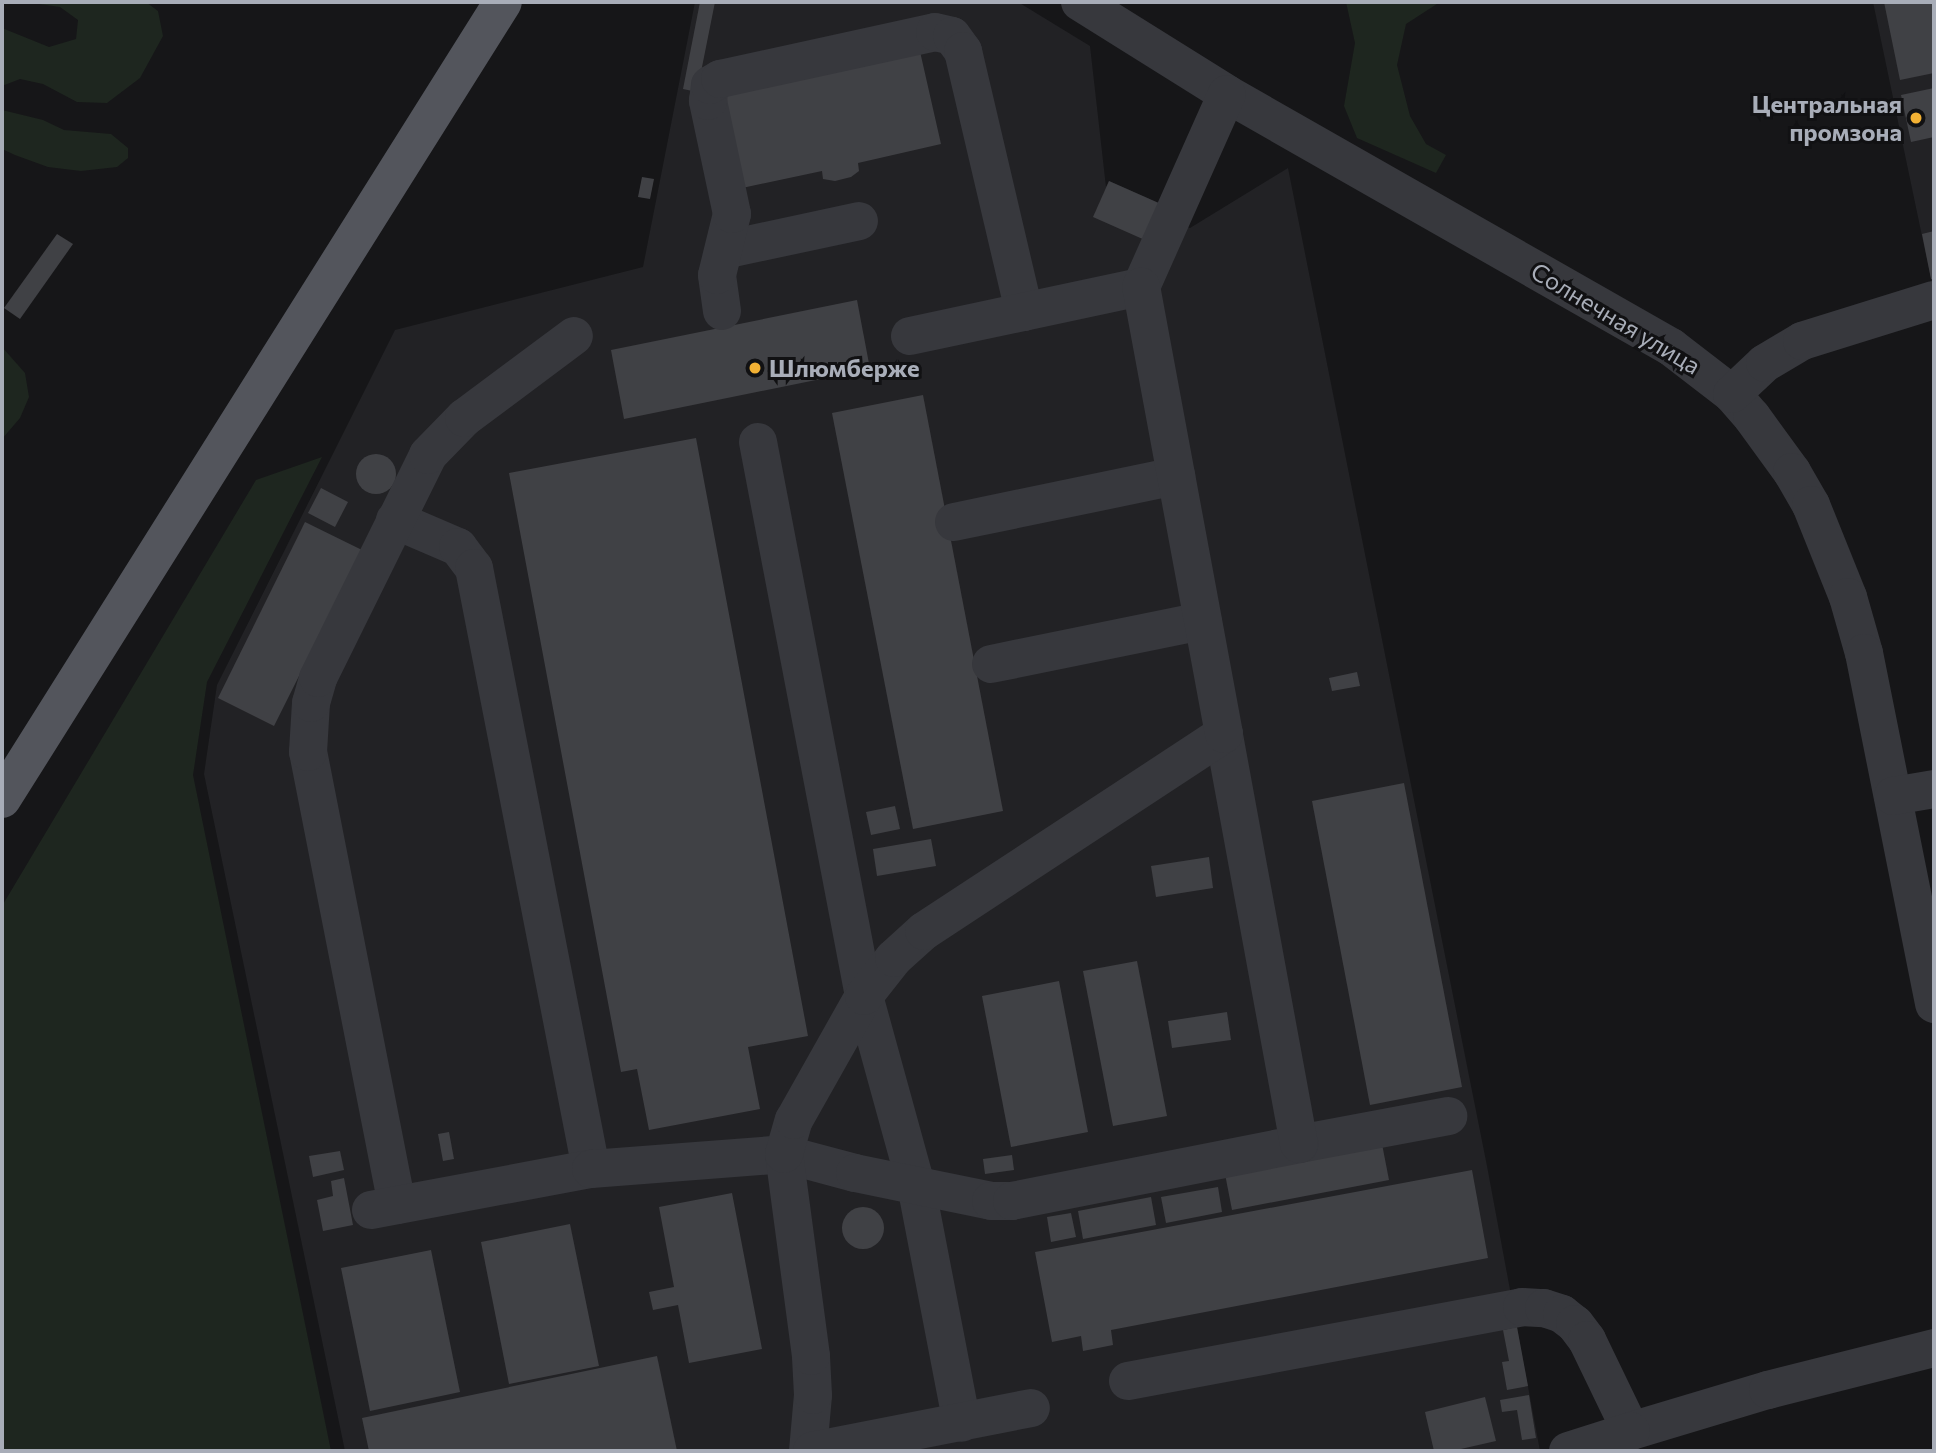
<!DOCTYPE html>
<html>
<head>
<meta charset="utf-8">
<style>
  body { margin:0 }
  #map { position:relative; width:1936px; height:1453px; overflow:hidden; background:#161618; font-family:Commissioner,sans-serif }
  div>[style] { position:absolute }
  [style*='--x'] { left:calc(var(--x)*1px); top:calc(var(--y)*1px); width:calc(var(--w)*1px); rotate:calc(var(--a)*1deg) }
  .built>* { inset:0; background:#222225 }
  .green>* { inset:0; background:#1e261f }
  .building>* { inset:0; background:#404145 }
  .round { border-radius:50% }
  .minor>* { height:38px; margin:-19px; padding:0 19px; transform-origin:19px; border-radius:19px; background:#37383d }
  .major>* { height:38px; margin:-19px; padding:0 19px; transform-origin:19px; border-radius:19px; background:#53555c }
  .dots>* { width:19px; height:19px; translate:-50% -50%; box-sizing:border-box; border:4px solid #111113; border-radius:50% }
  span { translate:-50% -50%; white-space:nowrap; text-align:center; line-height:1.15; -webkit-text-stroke:6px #111113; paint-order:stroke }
  .poi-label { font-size:24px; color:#a8adb8; font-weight:700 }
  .right { translate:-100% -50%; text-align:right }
  .left { translate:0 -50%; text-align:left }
  .street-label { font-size:24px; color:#a8adb8 }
  .frame { position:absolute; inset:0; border:4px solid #a8adb8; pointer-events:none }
</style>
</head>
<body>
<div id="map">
  <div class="built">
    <div style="clip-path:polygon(695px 2px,1018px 2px,1090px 46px,1106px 187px,1109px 181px,1188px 216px,1184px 226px,1190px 228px,1288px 168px,1487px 1166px,1540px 1451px,345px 1451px,204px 774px,217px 685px,395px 330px,643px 267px)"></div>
    <div style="clip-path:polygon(1873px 2px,1934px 2px,1934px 294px,1931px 279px)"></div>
  </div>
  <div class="green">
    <div style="clip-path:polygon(25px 2px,146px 2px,158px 11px,163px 36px,140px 78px,107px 103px,77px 102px,43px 84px,20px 79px,2px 86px,2px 28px,49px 47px,76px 39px,78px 20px,60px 7px)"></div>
    <div style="clip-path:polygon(1346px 2px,1440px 2px,1406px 24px,1397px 65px,1410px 116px,1426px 144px,1446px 155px,1436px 173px,1357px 138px,1344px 106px,1355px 43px)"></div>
    <div style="clip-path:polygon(2px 110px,43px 120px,64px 130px,111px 134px,128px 148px,128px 158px,117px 167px,81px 171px,48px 167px,15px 155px,2px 149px)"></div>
    <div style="clip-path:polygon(2px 347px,25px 373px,29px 397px,20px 418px,2px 439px)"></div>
    <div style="clip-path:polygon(322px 457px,207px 682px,193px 775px,331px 1451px,2px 1451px,2px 906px,256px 480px)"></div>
  </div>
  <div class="building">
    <div style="clip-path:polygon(700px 2px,715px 2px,697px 92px,683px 89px)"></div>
    <div style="clip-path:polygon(1884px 2px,1934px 2px,1934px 73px,1900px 80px)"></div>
    <div style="clip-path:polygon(919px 47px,941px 144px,858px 163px,859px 171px,851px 177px,835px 181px,823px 179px,822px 171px,742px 188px,720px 91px)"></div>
    <div style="clip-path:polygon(1934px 88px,1934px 137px,1911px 142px,1901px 95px)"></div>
    <div style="clip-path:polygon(642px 177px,654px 179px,650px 199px,638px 197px)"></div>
    <div style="clip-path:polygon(1109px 181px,1188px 216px,1172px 252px,1093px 217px)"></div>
    <div style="clip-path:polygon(1934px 231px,1934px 279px,1931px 279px,1922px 234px)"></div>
    <div style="clip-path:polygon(57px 234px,73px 244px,20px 319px,4px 308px)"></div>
    <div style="clip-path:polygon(857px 300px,870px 369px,624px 419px,611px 350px)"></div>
    <div style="clip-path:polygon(923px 395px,1003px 811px,913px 829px,832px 413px)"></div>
    <div style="clip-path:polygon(696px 438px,808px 1036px,748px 1047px,760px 1109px,649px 1130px,637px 1069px,621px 1072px,509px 473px)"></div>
    <div class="round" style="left:356px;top:454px;width:40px;height:40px"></div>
    <div style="clip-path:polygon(321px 488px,348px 502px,335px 527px,308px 513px)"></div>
    <div style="clip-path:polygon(305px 522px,362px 550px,274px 726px,218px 698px)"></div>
    <div style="clip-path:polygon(1357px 672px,1360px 686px,1332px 691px,1329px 678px)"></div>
    <div style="clip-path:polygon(1404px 783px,1462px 1087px,1370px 1105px,1312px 801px)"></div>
    <div style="clip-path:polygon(895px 806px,900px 829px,871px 835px,866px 812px)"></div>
    <div style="clip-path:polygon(931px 839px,936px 866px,877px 876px,873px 849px)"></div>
    <div style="clip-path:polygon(1209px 857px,1213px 888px,1156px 897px,1151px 866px)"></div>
    <div style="clip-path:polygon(1137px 961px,1167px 1116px,1113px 1126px,1083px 971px)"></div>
    <div style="clip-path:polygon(1059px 981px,1088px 1132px,1011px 1147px,982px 996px)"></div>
    <div style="clip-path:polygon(1227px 1012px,1231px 1040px,1172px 1048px,1168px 1021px)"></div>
    <div style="clip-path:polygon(449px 1132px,454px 1159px,443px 1161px,438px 1134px)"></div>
    <div style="clip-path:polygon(1382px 1144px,1389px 1180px,1232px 1210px,1225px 1174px)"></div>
    <div style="clip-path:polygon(340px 1151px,344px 1170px,313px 1177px,309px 1156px)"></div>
    <div style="clip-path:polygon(1012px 1155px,1014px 1170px,985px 1174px,983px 1159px)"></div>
    <div style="clip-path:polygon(1472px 1170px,1488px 1258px,1111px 1330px,1113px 1345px,1083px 1351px,1081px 1336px,1052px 1342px,1035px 1252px)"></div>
    <div style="clip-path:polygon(344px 1178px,353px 1225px,323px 1231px,317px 1200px,333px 1196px,331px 1181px)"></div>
    <div style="clip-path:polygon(1218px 1187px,1222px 1212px,1166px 1223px,1161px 1197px)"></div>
    <div style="clip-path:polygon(732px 1193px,762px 1349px,689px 1363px,678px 1305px,653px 1310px,649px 1292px,674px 1287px,659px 1207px)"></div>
    <div style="clip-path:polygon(1151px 1197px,1156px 1225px,1083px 1239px,1078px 1211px)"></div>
    <div class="round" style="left:842px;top:1207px;width:42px;height:42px"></div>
    <div style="clip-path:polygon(1071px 1213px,1076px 1237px,1051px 1242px,1047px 1217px)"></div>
    <div style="clip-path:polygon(570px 1224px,599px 1366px,509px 1384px,481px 1242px)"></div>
    <div style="clip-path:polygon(431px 1250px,460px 1392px,370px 1411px,341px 1268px)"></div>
    <div style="clip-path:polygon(1517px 1327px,1528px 1386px,1507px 1390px,1502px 1362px,1509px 1361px,1503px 1330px)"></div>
    <div style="clip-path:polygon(657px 1356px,677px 1451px,369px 1451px,362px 1418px)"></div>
    <div style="clip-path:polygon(1529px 1395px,1536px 1438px,1522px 1440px,1517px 1410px,1502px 1412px,1500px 1400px)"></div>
    <div style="clip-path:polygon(1485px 1397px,1496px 1441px,1452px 1451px,1434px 1451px,1425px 1412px)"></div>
  </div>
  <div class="minor">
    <div style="--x:1080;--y:2;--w:173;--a:32"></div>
    <div style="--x:1227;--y:94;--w:511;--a:29.68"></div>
    <div style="--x:1671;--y:347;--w:77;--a:37.6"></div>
    <div style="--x:1732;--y:394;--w:30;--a:49"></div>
    <div style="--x:1752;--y:417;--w:68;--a:54"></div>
    <div style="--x:1792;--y:472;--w:38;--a:60"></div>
    <div style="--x:1811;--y:505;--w:99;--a:68.1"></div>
    <div style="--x:1848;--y:597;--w:58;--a:74.1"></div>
    <div style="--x:1864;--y:653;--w:358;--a:78.7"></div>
    <div style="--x:724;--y:250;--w:138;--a:-12.1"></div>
    <div style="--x:722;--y:311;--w:36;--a:-98"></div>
    <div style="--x:717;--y:275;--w:63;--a:-76.2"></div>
    <div style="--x:732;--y:214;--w:116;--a:-102"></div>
    <div style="--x:708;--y:101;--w:16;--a:-83"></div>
    <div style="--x:710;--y:85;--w:12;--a:-31"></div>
    <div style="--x:720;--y:79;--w:220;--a:-12.3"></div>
    <div style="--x:935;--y:32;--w:17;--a:13"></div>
    <div style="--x:952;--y:36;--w:19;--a:54"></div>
    <div style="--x:963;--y:51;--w:268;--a:76.8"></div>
    <div style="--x:910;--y:336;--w:236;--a:-12"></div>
    <div style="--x:1141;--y:287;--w:211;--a:-66"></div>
    <div style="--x:1732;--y:394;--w:45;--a:-43.2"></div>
    <div style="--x:1765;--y:363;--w:43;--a:-30.7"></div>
    <div style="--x:1802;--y:341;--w:138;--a:-17.3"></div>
    <div style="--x:758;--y:442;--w:564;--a:79.17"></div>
    <div style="--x:864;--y:996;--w:196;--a:74.6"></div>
    <div style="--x:916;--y:1185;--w:242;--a:79.1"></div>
    <div style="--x:395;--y:520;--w:69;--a:23.2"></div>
    <div style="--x:458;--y:547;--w:26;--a:53"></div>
    <div style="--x:474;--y:568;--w:612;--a:78.98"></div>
    <div style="--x:954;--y:522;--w:227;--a:-11.7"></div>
    <div style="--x:991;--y:664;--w:216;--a:-11.5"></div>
    <div style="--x:1893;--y:796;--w:42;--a:-9.7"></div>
    <div style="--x:1299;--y:1144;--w:152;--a:-10.6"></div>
    <div style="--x:397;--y:1205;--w:462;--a:-101.1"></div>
    <div style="--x:308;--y:752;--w:49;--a:-86.5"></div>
    <div style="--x:311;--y:703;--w:26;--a:-74"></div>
    <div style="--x:318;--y:678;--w:249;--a:-63.7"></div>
    <div style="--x:428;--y:455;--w:52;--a:-45.8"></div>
    <div style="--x:464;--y:418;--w:137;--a:-36.7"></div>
    <div style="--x:371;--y:1210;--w:224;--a:-10.6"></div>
    <div style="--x:591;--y:1169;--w:194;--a:-4.4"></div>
    <div style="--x:784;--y:1154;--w:73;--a:15"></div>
    <div style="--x:855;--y:1173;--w:139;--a:11.6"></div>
    <div style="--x:991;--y:1201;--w:21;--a:0"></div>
    <div style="--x:1012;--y:1201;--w:293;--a:-11.2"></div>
    <div style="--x:1299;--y:1144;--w:417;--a:-100.4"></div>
    <div style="--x:1128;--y:1381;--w:401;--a:-10.6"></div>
    <div style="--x:1522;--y:1307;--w:22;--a:3"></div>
    <div style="--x:1544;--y:1308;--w:19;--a:18"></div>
    <div style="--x:1562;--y:1314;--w:16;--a:38"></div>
    <div style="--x:1575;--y:1324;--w:20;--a:53"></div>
    <div style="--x:1587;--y:1340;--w:101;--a:64.2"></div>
    <div style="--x:1631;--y:1431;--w:143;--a:-16.7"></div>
    <div style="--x:1768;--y:1390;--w:171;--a:-14.2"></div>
    <div style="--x:808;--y:1451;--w:56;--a:-84.9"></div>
    <div style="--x:813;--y:1395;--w:39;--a:-93"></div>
    <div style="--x:811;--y:1356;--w:204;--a:-97.6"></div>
    <div style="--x:784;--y:1154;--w:35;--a:-74"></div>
    <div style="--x:794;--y:1120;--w:142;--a:-60.6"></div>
    <div style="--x:864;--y:996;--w:48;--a:-51.7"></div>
    <div style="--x:894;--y:958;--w:40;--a:-42"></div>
    <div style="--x:924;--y:931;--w:359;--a:-33.3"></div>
    <div style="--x:1224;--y:734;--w:455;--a:-100.5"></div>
    <div style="--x:812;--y:1451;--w:223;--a:-11.1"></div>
    <div style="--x:1568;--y:1451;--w:66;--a:-17.6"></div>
  </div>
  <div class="major">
    <div style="--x:2;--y:799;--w:941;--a:-57.85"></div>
  </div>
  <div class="dots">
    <div style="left:1916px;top:118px;background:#f2b134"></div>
    <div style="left:755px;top:368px;background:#f2b134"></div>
  </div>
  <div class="poi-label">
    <span class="right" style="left:1902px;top:118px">Центральная<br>промзона</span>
    <span class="left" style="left:769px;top:368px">Шлюмберже</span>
  </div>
  <div class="street-label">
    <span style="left:1616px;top:318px;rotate:31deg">Солнечная улица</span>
  </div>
  <div class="frame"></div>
</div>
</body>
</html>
